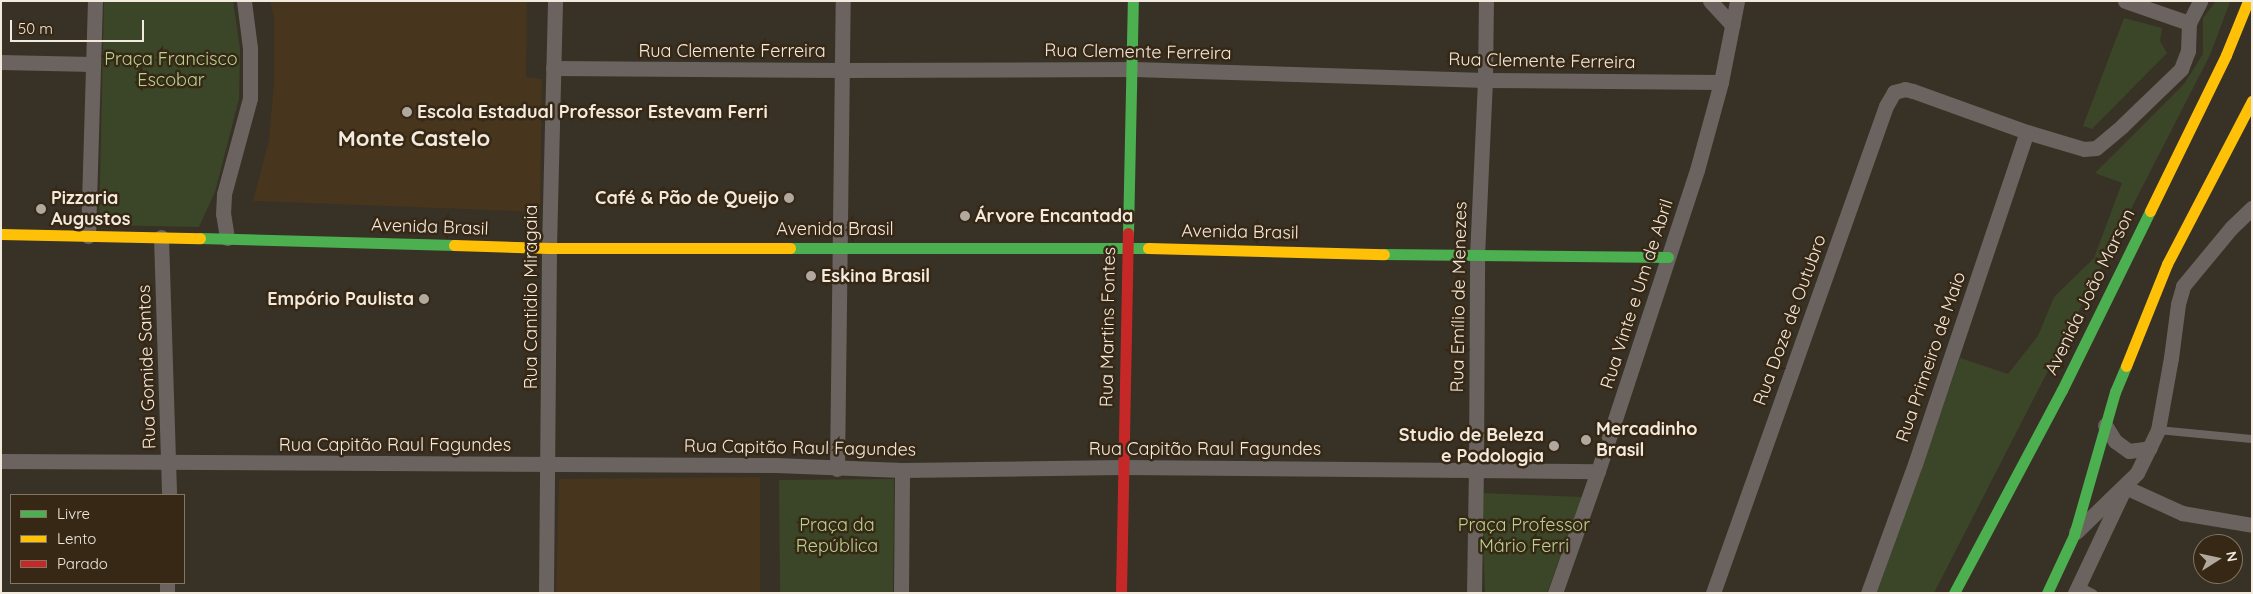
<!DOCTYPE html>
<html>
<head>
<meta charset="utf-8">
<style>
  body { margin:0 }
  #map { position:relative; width:2253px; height:594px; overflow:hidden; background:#383126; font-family:Quicksand,sans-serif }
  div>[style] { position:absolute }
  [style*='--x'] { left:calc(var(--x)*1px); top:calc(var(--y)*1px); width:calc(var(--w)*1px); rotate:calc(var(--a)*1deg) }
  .built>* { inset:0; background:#47351d }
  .green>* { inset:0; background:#3b4628 }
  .lane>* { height:8px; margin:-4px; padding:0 4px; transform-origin:4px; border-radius:4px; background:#6a635f }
  .street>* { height:15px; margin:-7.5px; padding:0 7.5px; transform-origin:7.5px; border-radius:7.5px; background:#6a635f }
  .fast>* { height:11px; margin:-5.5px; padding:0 5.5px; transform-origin:5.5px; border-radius:5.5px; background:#4caf50 }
  .slow>* { height:11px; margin:-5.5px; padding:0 5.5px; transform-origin:5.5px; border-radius:5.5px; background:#ffc107 }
  .jam>* { height:11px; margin:-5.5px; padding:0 5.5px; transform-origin:5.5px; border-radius:5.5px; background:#c62828 }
  .dots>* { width:14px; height:14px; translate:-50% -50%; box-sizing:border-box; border:2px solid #362815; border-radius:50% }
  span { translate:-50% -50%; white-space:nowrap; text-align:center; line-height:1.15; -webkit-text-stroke:5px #362815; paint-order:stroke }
  .street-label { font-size:18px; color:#f3eade }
  .park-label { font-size:18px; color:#b7d390 }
  .poi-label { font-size:18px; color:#f3eade; font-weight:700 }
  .left { translate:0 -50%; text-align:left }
  .right { translate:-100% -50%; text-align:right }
  .district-label { font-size:22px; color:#f3eade; font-weight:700 }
  .frame { position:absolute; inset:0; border:2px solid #f3eade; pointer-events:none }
  .legend { position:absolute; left:10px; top:494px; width:175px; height:90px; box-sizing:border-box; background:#362815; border:1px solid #827665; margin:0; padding:6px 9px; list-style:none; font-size:15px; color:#f3eade }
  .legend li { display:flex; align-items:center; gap:10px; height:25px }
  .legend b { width:25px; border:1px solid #827665 }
  .north { position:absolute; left:2193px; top:534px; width:50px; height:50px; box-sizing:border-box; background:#362815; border:1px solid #827665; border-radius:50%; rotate:80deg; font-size:14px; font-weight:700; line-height:20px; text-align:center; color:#f3eade }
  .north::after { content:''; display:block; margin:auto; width:18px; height:22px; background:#b2a99e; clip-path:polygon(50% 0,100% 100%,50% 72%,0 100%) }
  .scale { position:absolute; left:10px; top:20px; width:134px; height:22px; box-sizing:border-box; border:2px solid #f3eade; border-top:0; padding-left:6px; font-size:15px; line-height:18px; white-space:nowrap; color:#f3eade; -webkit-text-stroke:4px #362815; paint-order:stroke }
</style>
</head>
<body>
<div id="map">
  <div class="built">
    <div style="clip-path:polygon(270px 1px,527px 1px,526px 77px,542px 79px,540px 212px,253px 201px,269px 140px,274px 83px,274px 17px)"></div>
    <div style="clip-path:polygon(760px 477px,760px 593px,556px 593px,559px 479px)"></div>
  </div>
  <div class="green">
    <div style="clip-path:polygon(104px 1px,233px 1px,240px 48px,239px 99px,215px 192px,199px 227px,99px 225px)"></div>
    <div style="clip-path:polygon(2216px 1px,2230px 2px,2210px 55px,1934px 593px,1877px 593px,1960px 358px,2008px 374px,2038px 336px,2054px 297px,2094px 258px,2122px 183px,2095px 173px,2184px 84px,2203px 54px,2203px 18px)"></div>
    <div style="clip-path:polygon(2124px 18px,2162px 28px,2160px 41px,2167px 53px,2092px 129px,2083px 126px)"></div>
    <div style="clip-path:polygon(894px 479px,893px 593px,780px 593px,779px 480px)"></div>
    <div style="clip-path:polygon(1481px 493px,1582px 497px,1547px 593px,1485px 593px)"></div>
  </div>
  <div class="lane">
    <div style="--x:2158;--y:430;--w:94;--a:5.5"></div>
    <div style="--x:2079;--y:586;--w:16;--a:27"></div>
  </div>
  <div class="street">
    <div style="--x:1710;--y:1;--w:33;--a:47"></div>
    <div style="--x:2125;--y:1;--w:68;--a:19"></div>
    <div style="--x:2189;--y:23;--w:25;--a:-63"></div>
    <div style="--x:1;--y:62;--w:91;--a:1.3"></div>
    <div style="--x:553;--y:68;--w:289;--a:0.4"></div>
    <div style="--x:842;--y:70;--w:291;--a:-0.2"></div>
    <div style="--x:1133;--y:69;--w:352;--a:1.8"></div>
    <div style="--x:1485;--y:80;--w:236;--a:0.5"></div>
    <div style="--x:88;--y:236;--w:235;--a:-88.3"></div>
    <div style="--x:161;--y:237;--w:258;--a:88.2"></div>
    <div style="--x:227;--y:238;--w:24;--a:-99"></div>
    <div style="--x:223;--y:214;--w:20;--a:-87"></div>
    <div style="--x:224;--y:194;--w:99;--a:-74.8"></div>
    <div style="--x:250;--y:98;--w:50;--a:-90"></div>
    <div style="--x:250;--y:48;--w:47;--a:-97.3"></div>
    <div style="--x:2105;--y:425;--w:19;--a:58"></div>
    <div style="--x:2115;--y:441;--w:17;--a:36"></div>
    <div style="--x:2129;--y:451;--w:21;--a:-8"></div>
    <div style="--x:1;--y:461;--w:775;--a:0.3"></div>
    <div style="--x:776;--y:465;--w:126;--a:2.3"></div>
    <div style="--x:902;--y:470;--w:221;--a:-0.8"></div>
    <div style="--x:1123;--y:467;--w:475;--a:0.5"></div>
    <div style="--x:837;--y:469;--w:468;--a:-89.3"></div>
    <div style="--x:2076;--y:532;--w:85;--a:-44"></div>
    <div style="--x:2137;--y:473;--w:48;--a:-64"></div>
    <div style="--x:2158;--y:430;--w:73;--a:-79.8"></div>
    <div style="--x:2171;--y:358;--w:54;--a:-82.6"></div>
    <div style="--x:2178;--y:304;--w:19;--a:-74"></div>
    <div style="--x:2183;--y:286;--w:75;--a:-50.4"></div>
    <div style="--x:2231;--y:228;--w:29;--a:-44"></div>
    <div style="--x:167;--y:593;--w:10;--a:-90"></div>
    <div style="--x:546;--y:593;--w:345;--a:-89.5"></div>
    <div style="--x:549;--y:248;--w:247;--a:-88.6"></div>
    <div style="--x:901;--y:593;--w:123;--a:-89.5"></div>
    <div style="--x:1474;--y:593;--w:124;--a:-89.1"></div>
    <div style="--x:1476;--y:469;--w:213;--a:-89.7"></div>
    <div style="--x:1477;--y:256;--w:176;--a:-87.4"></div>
    <div style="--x:1485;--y:80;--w:79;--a:-89.3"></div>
    <div style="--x:1555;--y:593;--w:129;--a:-70.6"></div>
    <div style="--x:1598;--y:471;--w:317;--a:-71.8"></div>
    <div style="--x:1697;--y:170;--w:91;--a:-74.7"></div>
    <div style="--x:1721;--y:82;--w:83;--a:-78.8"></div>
    <div style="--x:1713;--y:593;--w:517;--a:-70.44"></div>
    <div style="--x:1886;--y:106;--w:16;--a:-60"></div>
    <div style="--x:1894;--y:92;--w:11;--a:-15"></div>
    <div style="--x:1905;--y:89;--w:8;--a:14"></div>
    <div style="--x:1913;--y:91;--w:121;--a:19.8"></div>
    <div style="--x:2027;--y:132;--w:59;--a:16.6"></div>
    <div style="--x:2084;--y:149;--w:12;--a:-5"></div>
    <div style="--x:2096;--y:148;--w:34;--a:-40"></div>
    <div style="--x:2122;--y:126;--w:82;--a:-44"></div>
    <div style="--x:2181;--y:69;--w:19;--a:-69"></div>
    <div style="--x:2188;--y:51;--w:28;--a:-88"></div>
    <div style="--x:1868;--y:593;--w:137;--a:-70"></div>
    <div style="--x:1915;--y:464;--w:350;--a:-71.4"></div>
    <div style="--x:2075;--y:593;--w:117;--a:-64.7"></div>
    <div style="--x:2125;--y:487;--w:63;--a:24.5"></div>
    <div style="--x:2182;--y:513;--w:71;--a:9.7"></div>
  </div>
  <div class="fast">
    <div style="--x:1128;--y:233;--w:232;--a:-88.8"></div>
    <div style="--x:200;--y:238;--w:254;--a:1.6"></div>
    <div style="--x:790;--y:248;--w:358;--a:0"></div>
    <div style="--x:1384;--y:254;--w:284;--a:0.6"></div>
    <div style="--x:1954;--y:593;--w:230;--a:-62"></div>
    <div style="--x:2062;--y:390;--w:199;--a:-63.8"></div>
    <div style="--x:2047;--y:593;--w:64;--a:-65"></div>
    <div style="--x:2074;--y:535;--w:149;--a:-74"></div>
    <div style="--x:2115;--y:392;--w:28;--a:-67"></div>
  </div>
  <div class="slow">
    <div style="--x:2150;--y:211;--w:174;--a:-64"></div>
    <div style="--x:2226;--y:55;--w:58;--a:-67.8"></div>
    <div style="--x:1;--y:234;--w:199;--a:1.2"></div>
    <div style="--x:454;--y:245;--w:95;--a:1.8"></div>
    <div style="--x:549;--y:248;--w:241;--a:0"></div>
    <div style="--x:1148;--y:248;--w:236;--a:1.5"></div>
    <div style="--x:2126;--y:366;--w:110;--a:-68.1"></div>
    <div style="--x:2167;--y:264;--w:184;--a:-62.5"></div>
  </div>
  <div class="jam">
    <div style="--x:1121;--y:593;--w:360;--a:-88.9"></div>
  </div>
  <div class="dots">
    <div style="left:407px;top:112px;background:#b2a99e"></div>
    <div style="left:789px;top:198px;background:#b2a99e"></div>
    <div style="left:41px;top:209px;background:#b2a99e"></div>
    <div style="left:965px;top:216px;background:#b2a99e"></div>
    <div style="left:811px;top:276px;background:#b2a99e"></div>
    <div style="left:424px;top:299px;background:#b2a99e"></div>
    <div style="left:1586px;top:440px;background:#b2a99e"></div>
    <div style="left:1554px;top:446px;background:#b2a99e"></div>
  </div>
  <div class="street-label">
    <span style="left:732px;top:51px">Rua Clemente Ferreira</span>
    <span style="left:1138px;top:52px;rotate:1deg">Rua Clemente Ferreira</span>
    <span style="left:1542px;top:61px;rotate:1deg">Rua Clemente Ferreira</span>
    <span style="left:430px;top:227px;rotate:2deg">Avenida Brasil</span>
    <span style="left:835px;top:229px">Avenida Brasil</span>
    <span style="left:1240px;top:232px;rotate:1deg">Avenida Brasil</span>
    <span style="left:2090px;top:292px;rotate:-64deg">Avenida João Marson</span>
    <span style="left:1637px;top:294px;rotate:-72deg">Rua Vinte e Um de Abril</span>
    <span style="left:531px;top:297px;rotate:-90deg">Rua Cantidio Miragaia</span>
    <span style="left:1459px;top:297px;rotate:-89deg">Rua Emílio de Menezes</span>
    <span style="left:1790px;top:320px;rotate:-70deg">Rua Doze de Outubro</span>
    <span style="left:1108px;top:327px;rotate:-89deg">Rua Martins Fontes</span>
    <span style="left:1931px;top:357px;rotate:-71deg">Rua Primeiro de Maio</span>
    <span style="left:147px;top:367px;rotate:-92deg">Rua Gomide Santos</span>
    <span style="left:395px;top:445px">Rua Capitão Raul Fagundes</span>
    <span style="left:800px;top:448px;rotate:1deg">Rua Capitão Raul Fagundes</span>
    <span style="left:1205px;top:449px">Rua Capitão Raul Fagundes</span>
  </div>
  <div class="park-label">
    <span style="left:171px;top:70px">Praça Francisco<br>Escobar</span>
    <span style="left:837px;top:536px">Praça da<br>República</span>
    <span style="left:1524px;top:536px">Praça Professor<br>Mário Ferri</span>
  </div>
  <div class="poi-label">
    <span class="left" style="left:417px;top:112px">Escola Estadual Professor Estevam Ferri</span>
    <span class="right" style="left:779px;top:198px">Café &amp; Pão de Queijo</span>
    <span class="left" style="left:51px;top:209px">Pizzaria<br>Augustos</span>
    <span class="left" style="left:975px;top:216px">Árvore Encantada</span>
    <span class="left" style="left:821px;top:276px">Eskina Brasil</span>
    <span class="right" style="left:414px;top:299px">Empório Paulista</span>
    <span class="left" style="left:1596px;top:440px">Mercadinho<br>Brasil</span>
    <span class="right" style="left:1544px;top:446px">Studio de Beleza<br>e Podologia</span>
  </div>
  <div class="district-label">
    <span style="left:414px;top:139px">Monte Castelo</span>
  </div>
  <div class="frame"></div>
  <ul class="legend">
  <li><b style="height:6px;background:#4caf50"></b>Livre</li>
  <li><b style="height:6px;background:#ffc107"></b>Lento</li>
  <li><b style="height:6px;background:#c62828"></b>Parado</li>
  </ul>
  <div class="north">N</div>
  <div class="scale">50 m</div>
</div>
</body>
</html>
